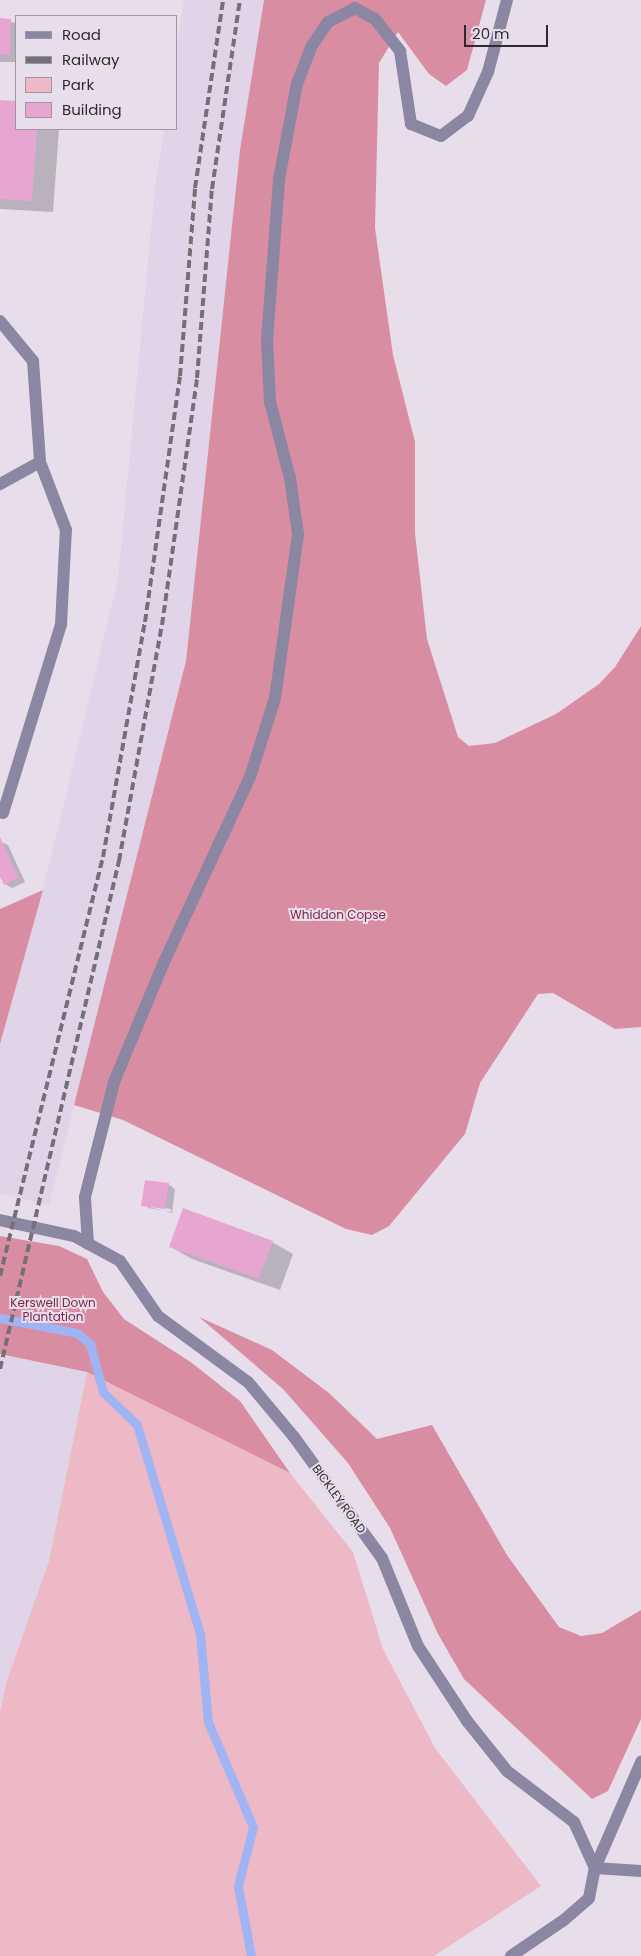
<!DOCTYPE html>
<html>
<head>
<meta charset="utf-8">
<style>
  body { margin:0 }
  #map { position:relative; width:641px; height:1956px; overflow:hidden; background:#e8deeb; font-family:Poppins,sans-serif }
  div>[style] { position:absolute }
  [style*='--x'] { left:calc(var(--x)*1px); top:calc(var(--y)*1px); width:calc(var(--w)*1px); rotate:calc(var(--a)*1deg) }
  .built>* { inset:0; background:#e2d4e8 }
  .green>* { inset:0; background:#eeb9c6 }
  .forest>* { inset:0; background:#d88da2 }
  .shadow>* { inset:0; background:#0003 }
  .stream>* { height:9px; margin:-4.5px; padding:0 4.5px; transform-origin:4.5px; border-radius:4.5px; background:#a0b4f4 }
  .building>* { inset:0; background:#e6a6d1 }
  .minor>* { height:12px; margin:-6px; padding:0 6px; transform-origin:6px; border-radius:6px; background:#8b86a2 }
  .rail>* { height:4px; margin-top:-2px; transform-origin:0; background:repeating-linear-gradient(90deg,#757078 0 8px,transparent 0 12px) }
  span { translate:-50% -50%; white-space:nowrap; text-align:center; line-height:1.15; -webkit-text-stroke:4px #e8deeb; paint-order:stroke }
  .park-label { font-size:12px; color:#7d2545 }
  .street-label { font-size:12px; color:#2e2b30 }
  .legend { position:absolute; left:15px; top:15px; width:162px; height:115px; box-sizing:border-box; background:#e8deeb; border:1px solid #9e96a0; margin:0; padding:6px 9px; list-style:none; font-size:15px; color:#2e2b30 }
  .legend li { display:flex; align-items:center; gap:10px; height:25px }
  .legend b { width:25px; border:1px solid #9e96a0 }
  .scale { position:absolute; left:464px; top:25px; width:84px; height:22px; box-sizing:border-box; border:2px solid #2e2b30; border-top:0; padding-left:6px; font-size:15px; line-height:18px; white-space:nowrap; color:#2e2b30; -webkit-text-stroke:4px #e8deeb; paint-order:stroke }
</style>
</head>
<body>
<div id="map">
  <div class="built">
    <div style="clip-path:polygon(184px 0,264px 0,240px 150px,186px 661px,49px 1206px,0 1193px,0 1044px,43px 890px,118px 579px,155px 187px,164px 129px,176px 129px,176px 51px)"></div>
    <div style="clip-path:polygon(0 1354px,87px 1372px,49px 1561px,7px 1680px,0 1711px)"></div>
  </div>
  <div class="green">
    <div style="clip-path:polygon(87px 1372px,290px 1473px,353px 1552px,383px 1649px,435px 1748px,541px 1886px,434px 1956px,0 1956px,0 1711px,7px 1680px,49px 1561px)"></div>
  </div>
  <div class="forest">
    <div style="clip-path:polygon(264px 0,486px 0,467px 70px,446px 86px,429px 74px,398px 32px,379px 63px,375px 228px,393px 355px,415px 442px,415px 533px,427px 639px,458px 737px,469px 746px,495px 743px,556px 714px,599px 684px,615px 667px,641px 626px,641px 1027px,615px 1029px,553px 993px,538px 994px,480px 1083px,465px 1134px,389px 1226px,372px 1235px,346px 1229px,123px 1120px,74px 1105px,186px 661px,240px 150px)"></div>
    <div style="clip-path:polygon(43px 890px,0 1044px,0 909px)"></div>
    <div style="clip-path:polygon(0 1236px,59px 1246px,87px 1259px,103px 1292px,124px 1319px,192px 1363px,240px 1401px,290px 1473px,87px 1372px,0 1354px)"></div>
    <div style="clip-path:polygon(199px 1317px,272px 1350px,329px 1393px,377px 1439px,432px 1425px,507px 1555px,559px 1627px,581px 1636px,602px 1633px,641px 1610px,641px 1719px,608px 1791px,592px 1799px,464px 1679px,438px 1634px,390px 1528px,348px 1463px,283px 1389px)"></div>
  </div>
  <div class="shadow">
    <div style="clip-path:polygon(0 20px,16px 23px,16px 62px,0 62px)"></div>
    <div style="clip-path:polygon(0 101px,16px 103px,16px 129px,59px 129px,53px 212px,0 209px)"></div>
    <div style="clip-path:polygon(0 842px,8px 845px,25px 882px,12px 888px,5px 884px,0 874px)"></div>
    <div style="clip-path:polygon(evenodd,168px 1184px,175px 1189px,172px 1213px,142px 1205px,168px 1184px,148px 1206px,171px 1209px,171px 1212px,148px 1208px,148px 1206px)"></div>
    <div style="clip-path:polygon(272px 1242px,293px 1254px,280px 1290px,192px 1259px,171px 1247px)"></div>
  </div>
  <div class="stream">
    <div style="--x:0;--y:1318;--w:78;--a:11"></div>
    <div style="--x:77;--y:1333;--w:17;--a:40"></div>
    <div style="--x:90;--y:1344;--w:50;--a:74.8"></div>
    <div style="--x:103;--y:1392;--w:47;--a:44.1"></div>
    <div style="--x:137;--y:1425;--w:218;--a:73.2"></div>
    <div style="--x:200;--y:1634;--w:88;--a:84.8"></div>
    <div style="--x:208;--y:1722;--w:114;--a:66.8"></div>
    <div style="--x:253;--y:1827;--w:61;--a:104.3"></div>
    <div style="--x:238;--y:1886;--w:71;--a:79.5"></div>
  </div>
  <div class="building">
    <div style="clip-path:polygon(0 18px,11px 19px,10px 55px,0 54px)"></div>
    <div style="clip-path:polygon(0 100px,16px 101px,16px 129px,37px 129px,32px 201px,0 199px)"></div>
    <div style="clip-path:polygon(0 837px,19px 878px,4px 885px,0 877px)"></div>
    <div style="clip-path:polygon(145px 1180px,169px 1183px,165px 1209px,141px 1206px)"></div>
    <div style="clip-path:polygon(183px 1208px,273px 1241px,259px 1279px,169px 1247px)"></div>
  </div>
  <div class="minor">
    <div style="--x:0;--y:321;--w:52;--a:50.5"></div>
    <div style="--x:33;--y:361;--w:101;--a:86"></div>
    <div style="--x:40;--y:462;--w:46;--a:151.2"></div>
    <div style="--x:3;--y:813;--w:198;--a:-72.9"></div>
    <div style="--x:61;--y:624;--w:94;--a:-87"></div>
    <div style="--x:66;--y:530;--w:73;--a:-110.9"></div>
    <div style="--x:0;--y:1220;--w:76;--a:12.2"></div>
    <div style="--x:74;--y:1236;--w:52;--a:28.5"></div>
    <div style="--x:120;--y:1261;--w:67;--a:55.4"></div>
    <div style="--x:158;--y:1316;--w:112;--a:36.3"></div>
    <div style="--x:248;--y:1382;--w:72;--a:50.1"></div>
    <div style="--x:294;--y:1437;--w:150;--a:54"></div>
    <div style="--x:382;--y:1558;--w:95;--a:67.8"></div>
    <div style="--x:418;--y:1646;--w:90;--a:56.8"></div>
    <div style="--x:467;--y:1721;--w:64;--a:51.3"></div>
    <div style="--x:507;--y:1771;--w:84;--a:37.3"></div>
    <div style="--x:574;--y:1822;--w:51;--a:65.5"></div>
    <div style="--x:88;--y:1244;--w:47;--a:-93.7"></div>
    <div style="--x:85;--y:1197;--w:119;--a:-75.8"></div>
    <div style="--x:114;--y:1082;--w:130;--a:-67.4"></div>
    <div style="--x:164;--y:962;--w:204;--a:-65.1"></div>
    <div style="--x:250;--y:777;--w:83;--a:-72.4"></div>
    <div style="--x:275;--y:698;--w:166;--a:-82"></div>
    <div style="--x:298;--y:534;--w:57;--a:-98.1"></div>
    <div style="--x:290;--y:478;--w:79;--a:-104.7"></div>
    <div style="--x:270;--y:402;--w:62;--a:-92.8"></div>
    <div style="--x:267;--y:340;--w:161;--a:-85.7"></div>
    <div style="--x:279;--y:179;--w:97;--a:-79.3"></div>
    <div style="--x:297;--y:84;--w:40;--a:-69"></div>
    <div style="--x:311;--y:47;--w:30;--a:-56"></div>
    <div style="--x:328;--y:22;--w:30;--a:-27"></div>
    <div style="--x:355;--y:8;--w:23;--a:29"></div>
    <div style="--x:375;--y:19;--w:41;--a:52"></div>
    <div style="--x:400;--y:51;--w:74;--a:81.4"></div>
    <div style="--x:411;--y:124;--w:32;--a:22"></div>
    <div style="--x:441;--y:136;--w:34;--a:-37"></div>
    <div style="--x:468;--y:116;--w:48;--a:-65.6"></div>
    <div style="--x:488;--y:72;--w:74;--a:-75.2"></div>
    <div style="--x:595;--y:1868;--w:46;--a:3.7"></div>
    <div style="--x:511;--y:1956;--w:64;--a:-34.2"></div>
    <div style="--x:564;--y:1920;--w:33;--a:-41"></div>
    <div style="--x:589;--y:1898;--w:31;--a:-79"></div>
    <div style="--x:595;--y:1868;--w:116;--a:-66.5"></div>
  </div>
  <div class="rail">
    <div style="--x:0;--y:1276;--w:431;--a:-76.2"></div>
    <div style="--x:103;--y:857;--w:239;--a:-79.9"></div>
    <div style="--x:145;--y:622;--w:248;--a:-81.9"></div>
    <div style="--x:180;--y:376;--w:189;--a:-85.4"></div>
    <div style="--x:195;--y:188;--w:190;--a:-81.5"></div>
    <div style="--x:0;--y:1369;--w:522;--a:-76.82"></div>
    <div style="--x:119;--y:861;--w:240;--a:-79.7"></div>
    <div style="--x:162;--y:625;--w:249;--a:-81.9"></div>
    <div style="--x:197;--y:378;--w:190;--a:-85.5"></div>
    <div style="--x:212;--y:189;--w:191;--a:-81.6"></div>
  </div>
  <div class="park-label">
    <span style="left:338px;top:915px">Whiddon Copse</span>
    <span style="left:53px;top:1310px">Kerswell Down<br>Plantation</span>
  </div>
  <div class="street-label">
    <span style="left:339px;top:1499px;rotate:54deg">BICKLEY ROAD</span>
  </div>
  <ul class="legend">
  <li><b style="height:6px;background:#8b86a2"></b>Road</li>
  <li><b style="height:6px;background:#757078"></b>Railway</li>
  <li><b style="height:14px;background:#eeb9c6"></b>Park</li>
  <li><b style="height:14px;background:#e6a6d1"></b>Building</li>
  </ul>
  <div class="scale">20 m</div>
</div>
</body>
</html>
